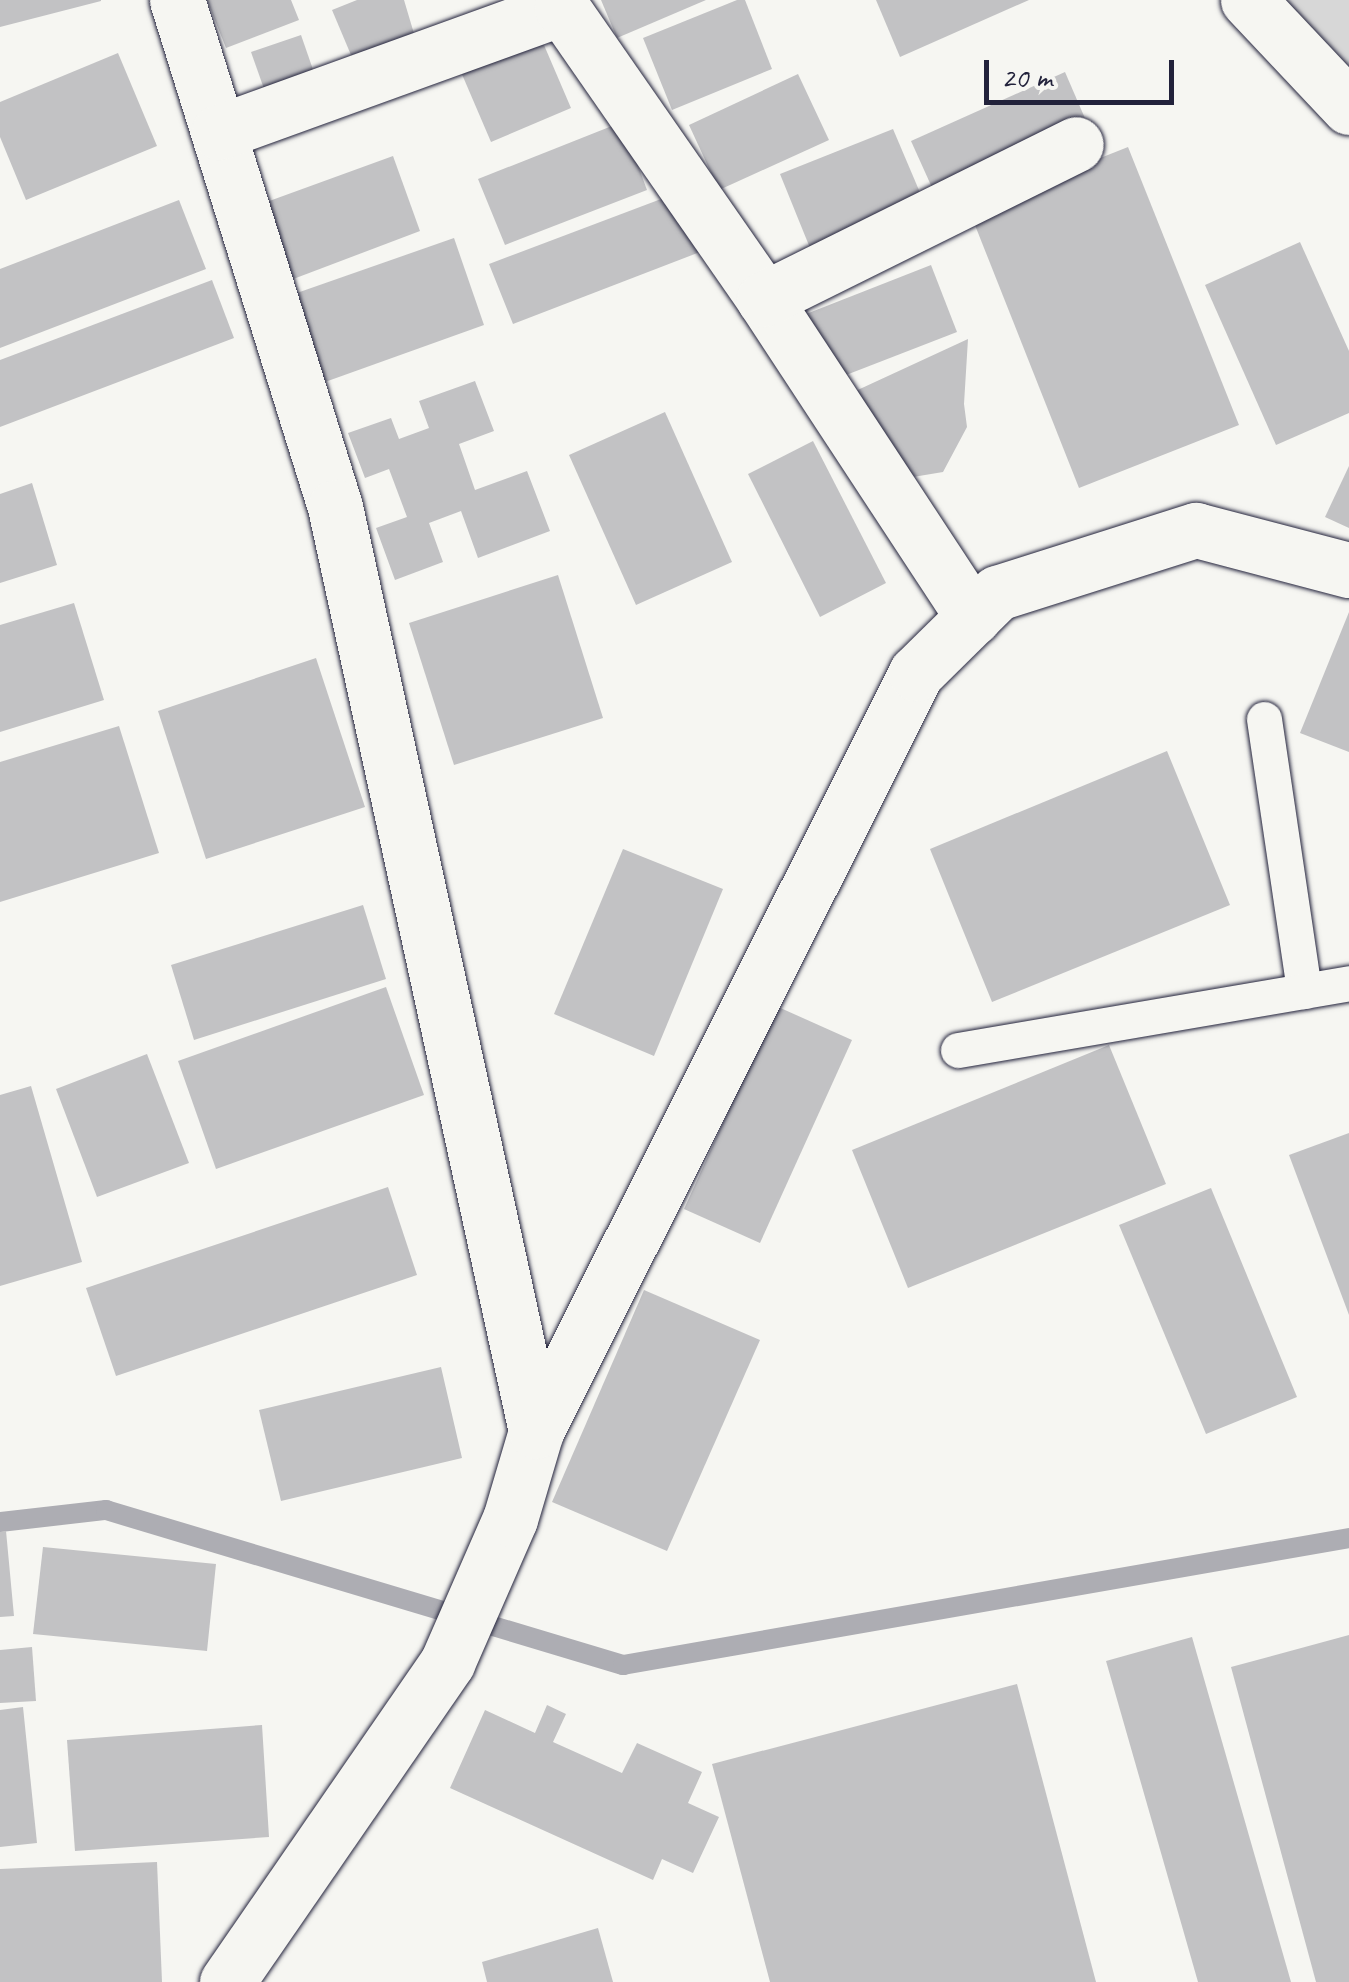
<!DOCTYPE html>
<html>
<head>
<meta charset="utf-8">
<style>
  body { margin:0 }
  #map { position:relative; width:1349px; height:1982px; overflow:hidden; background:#f6f6f2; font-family:Caveat,sans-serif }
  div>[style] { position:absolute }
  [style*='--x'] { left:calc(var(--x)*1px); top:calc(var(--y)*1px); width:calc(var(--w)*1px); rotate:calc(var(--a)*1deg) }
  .green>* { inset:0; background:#d7d7d7 }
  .stream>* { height:20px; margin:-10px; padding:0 10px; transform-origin:10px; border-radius:10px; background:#adadb3 }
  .building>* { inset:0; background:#c2c2c4 }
  .roads { filter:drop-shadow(0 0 2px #22223b) drop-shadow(0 0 2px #22223b) }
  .lane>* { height:35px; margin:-17.5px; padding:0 17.5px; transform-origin:17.5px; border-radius:17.5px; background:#f6f6f2 }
  .street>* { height:55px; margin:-27.5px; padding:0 27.5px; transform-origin:27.5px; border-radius:27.5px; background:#f6f6f2 }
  span { translate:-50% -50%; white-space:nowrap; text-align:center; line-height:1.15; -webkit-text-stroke:9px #f6f6f2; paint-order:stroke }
  .scale { position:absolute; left:984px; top:60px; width:190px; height:45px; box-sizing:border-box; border:5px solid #22223b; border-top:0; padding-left:12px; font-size:30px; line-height:35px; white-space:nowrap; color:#22223b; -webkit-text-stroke:8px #f6f6f2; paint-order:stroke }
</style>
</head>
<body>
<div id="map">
  <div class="green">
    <div style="clip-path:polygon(1276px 0,1349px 0,1349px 91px)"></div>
  </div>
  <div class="stream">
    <div style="--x:0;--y:1522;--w:107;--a:-6.5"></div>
    <div style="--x:106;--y:1510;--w:540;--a:16.69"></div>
    <div style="--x:623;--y:1665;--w:737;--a:-9.92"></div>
  </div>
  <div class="building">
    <div style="clip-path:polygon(0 0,101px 0,101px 1px,0 27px)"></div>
    <div style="clip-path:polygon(207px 0,291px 0,299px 20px,226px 48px)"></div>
    <div style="clip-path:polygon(357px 0,404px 0,415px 37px,351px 55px,332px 10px)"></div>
    <div style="clip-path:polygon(601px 0,706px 0,617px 38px)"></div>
    <div style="clip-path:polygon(737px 0,745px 0,772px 69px,672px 110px,643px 38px)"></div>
    <div style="clip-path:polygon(876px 0,1029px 0,900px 57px)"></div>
    <div style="clip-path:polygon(538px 31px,571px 108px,491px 142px,458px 65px)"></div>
    <div style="clip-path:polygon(301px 35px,318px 84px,269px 103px,251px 52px)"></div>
    <div style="clip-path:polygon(118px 53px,157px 146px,26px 200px,0 137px,0 102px)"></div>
    <div style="clip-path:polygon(1065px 72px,1087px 123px,934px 192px,911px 141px)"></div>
    <div style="clip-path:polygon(798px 74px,829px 140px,719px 190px,689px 125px)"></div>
    <div style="clip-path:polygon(622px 122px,647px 190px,505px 245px,478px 179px)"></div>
    <div style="clip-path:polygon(893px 129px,924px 202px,810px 248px,780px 174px)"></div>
    <div style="clip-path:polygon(1128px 147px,1239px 425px,1079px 488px,969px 210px)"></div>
    <div style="clip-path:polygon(393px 156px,420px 231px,288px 281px,261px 204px)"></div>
    <div style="clip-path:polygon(677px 193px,700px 252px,513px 324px,489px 264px)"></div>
    <div style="clip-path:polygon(179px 200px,206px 269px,0 348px,0 269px)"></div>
    <div style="clip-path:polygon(454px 238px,484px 325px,325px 382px,294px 294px)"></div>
    <div style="clip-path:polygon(1300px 242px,1349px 351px,1349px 413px,1276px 445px,1205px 285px)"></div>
    <div style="clip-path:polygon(931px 265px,957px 332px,828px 382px,801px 316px)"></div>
    <div style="clip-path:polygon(212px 280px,234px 338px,0 427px,0 360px)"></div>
    <div style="clip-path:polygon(968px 339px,964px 404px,967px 427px,943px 472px,889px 481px,849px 394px)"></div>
    <div style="clip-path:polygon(475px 381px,494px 431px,459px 444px,475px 490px,527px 471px,550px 531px,478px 558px,461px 511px,429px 523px,443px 562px,395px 580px,376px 528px,407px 517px,389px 469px,365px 478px,348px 433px,391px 418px,399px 439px,429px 428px,419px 401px)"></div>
    <div style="clip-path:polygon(665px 412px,732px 562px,636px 605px,569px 455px)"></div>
    <div style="clip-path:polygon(813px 441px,886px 583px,820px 617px,748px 474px)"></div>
    <div style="clip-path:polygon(1349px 466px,1349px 528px,1325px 517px)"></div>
    <div style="clip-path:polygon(32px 483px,57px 565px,0 583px,0 494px)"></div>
    <div style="clip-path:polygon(558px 575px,603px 718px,454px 765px,409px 623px)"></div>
    <div style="clip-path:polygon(74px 603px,104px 700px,0 732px,0 625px)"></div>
    <div style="clip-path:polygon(1349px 612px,1349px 752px,1300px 733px)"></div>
    <div style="clip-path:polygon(316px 658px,365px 807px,206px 859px,158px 711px)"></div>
    <div style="clip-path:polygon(119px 726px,159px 853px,0 902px,0 762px)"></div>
    <div style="clip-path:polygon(1167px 751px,1230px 905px,992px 1002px,930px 849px)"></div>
    <div style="clip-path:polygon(623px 849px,723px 889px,654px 1056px,554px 1014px)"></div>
    <div style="clip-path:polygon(363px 905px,386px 979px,194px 1040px,171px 965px)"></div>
    <div style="clip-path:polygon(386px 987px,424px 1095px,216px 1169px,178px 1061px)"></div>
    <div style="clip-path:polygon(776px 1006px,852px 1040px,760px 1243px,684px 1209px)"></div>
    <div style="clip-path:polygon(1109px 1045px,1166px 1184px,908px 1288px,852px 1150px)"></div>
    <div style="clip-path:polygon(147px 1054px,189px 1163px,97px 1197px,56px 1089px)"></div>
    <div style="clip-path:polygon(31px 1086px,82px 1262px,0 1286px,0 1095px)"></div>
    <div style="clip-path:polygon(1349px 1133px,1349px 1315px,1289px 1155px)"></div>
    <div style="clip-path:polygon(388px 1187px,417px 1275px,116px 1376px,86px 1288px)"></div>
    <div style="clip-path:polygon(1211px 1188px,1297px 1397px,1206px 1434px,1119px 1225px)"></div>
    <div style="clip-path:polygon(644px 1290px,760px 1340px,667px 1551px,552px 1502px)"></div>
    <div style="clip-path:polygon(441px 1367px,462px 1458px,281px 1501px,259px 1410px)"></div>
    <div style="clip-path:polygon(6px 1531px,14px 1616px,0 1617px,0 1532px)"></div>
    <div style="clip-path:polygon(43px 1547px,216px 1564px,207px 1651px,33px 1634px)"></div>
    <div style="clip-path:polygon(1349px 1635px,1349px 1982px,1316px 1982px,1231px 1667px)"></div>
    <div style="clip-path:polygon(1192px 1637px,1291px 1982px,1198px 1982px,1106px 1661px)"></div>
    <div style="clip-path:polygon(32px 1647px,36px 1701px,0 1703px,0 1650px)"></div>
    <div style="clip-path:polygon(1017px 1684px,1096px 1982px,770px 1982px,712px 1764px)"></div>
    <div style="clip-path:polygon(547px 1705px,566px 1714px,553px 1742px,622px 1773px,637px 1743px,702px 1772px,688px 1803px,719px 1817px,693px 1873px,662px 1859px,653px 1880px,450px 1788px,485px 1710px,535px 1733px)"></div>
    <div style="clip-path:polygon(23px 1707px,37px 1843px,0 1847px,0 1710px)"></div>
    <div style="clip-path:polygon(262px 1725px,269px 1837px,75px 1851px,67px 1740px)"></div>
    <div style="clip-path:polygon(157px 1862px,162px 1982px,0 1982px,0 1869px)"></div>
    <div style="clip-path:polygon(598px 1928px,613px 1982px,487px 1982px,482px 1962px)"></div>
  </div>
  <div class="roads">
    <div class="lane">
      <div style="--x:1264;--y:719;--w:275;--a:81.6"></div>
      <div style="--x:958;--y:1050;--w:397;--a:-9.7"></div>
    </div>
    <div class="street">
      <div style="--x:177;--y:0;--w:531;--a:72.69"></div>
      <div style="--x:335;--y:507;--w:946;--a:77.73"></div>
      <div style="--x:1248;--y:0;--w:147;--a:46.7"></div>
      <div style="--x:219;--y:132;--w:365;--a:-19.9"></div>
      <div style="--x:562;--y:8;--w:354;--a:55.2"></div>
      <div style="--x:764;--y:299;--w:381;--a:56.7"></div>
      <div style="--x:764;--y:299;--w:348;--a:-26.4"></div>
      <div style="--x:227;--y:1982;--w:388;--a:-55.4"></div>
      <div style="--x:447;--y:1663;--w:157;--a:-66.4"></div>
      <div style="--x:510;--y:1519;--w:92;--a:-73.5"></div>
      <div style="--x:536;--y:1431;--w:848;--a:-63.37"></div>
      <div style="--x:916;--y:673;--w:114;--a:-44.6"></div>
      <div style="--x:997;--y:593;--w:209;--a:-17.6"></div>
      <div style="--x:1196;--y:530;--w:158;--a:14.7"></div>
    </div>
  </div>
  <div class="scale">20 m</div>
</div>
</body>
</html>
